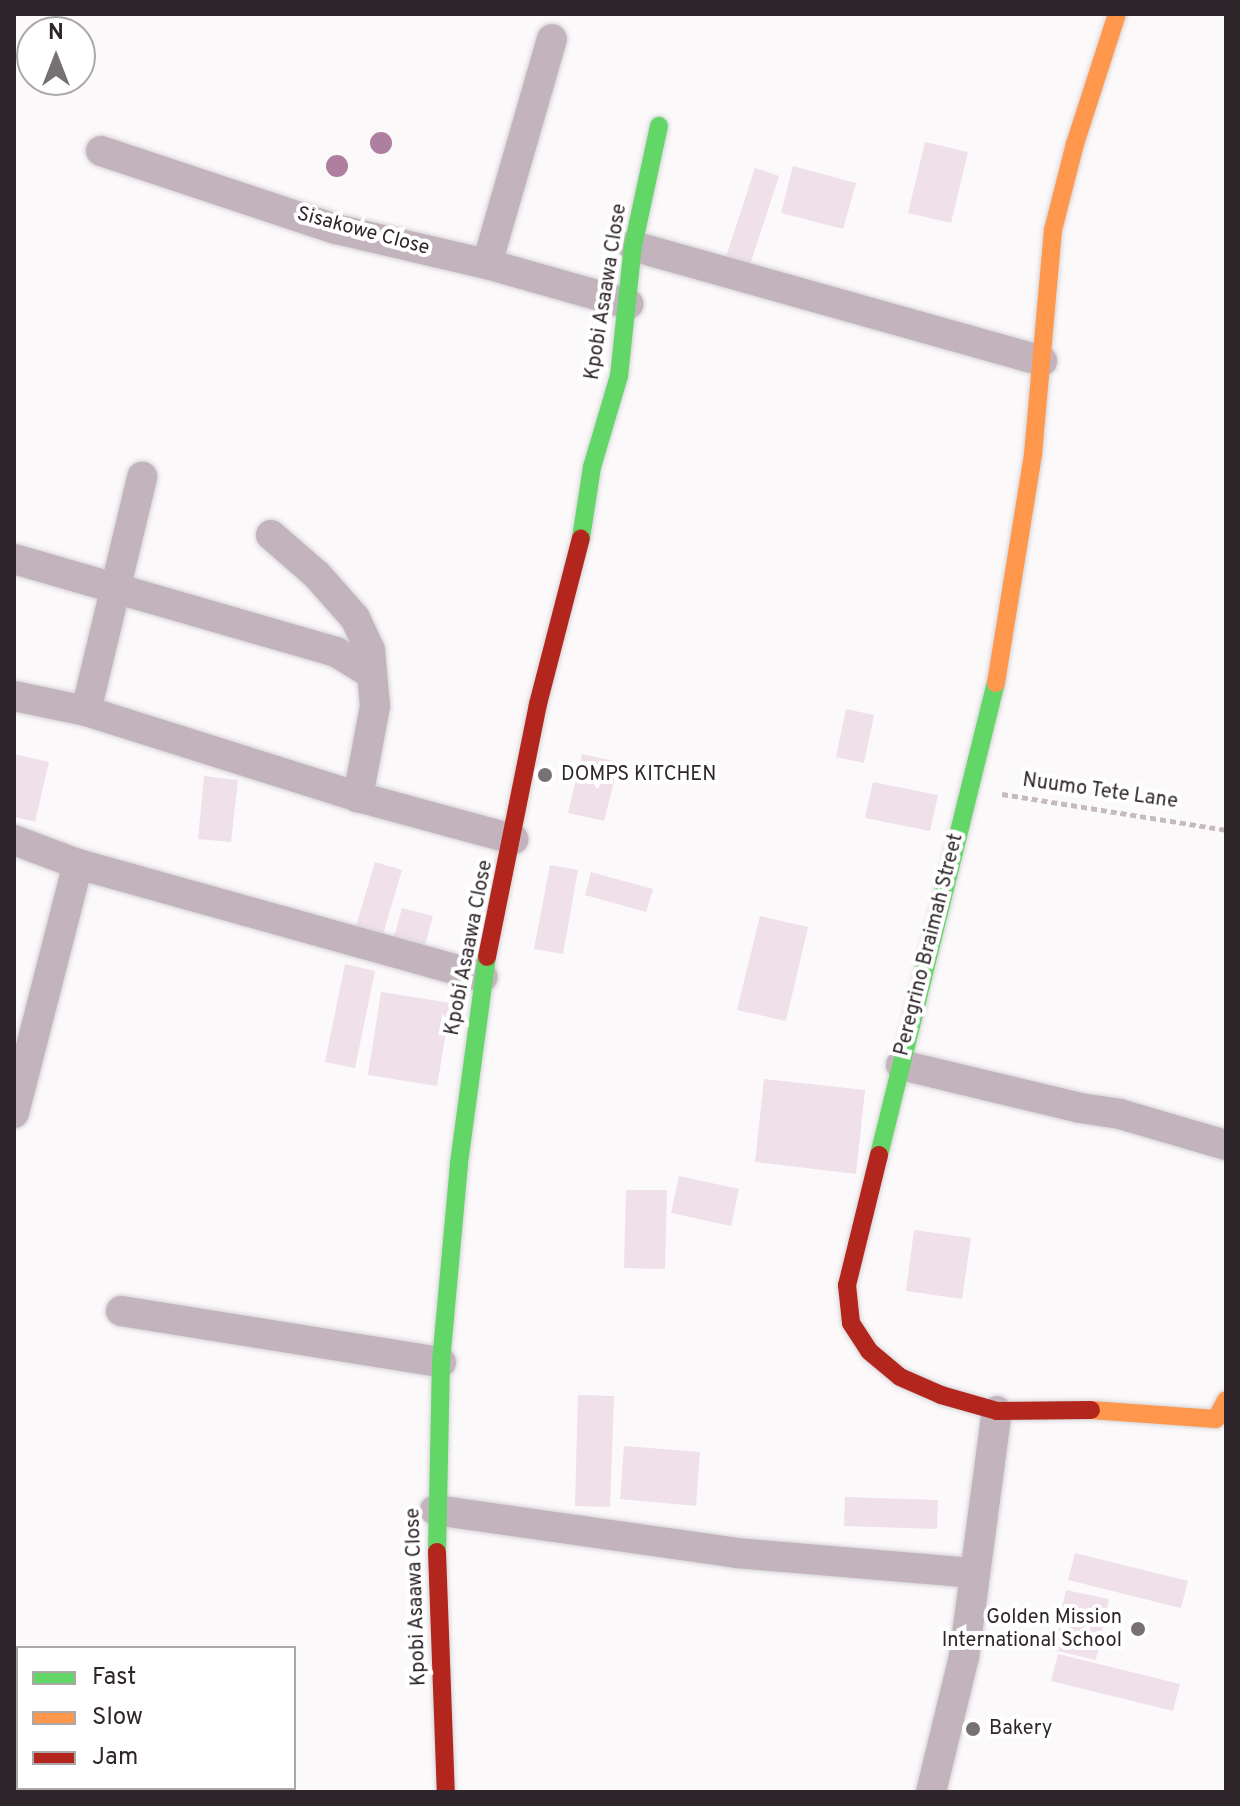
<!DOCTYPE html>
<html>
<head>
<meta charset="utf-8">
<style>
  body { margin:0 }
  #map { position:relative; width:1240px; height:1806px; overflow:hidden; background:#fcf9fb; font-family:Overpass,sans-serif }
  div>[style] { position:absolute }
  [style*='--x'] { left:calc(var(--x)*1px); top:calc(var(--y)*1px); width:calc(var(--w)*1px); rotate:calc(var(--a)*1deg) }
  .building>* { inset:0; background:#f0e0ea }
  .path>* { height:5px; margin-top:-2.5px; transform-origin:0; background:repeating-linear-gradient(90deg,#c4bac0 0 6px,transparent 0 10px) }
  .roads { filter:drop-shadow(0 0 2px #d6d4d6) drop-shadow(0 0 2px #d6d4d6) }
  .street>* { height:30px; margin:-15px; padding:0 15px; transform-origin:15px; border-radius:15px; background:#c2b3bc }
  .fast>* { height:18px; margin:-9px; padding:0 9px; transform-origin:9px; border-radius:9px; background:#63d668 }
  .slow>* { height:18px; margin:-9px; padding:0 9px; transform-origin:9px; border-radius:9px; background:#ff974d }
  .jam>* { height:18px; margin:-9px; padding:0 9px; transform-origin:9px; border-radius:9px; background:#b3261e }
  .trees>* { width:22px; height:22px; margin:-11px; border-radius:50%; background:#ae7f9f }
  .dots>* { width:22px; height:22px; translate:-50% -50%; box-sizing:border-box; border:4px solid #fff; border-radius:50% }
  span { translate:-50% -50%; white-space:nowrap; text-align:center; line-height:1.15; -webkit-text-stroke:8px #fff; paint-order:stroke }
  .street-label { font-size:20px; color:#2f262b }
  .poi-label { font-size:20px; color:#2f262b }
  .left { translate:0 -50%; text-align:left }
  .right { translate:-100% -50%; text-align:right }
  .frame { position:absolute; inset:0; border:16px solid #2f262b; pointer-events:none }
  .legend { position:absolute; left:16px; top:1646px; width:280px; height:144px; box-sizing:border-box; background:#fff; border:2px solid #aca8aa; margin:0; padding:10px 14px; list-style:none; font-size:24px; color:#2f262b }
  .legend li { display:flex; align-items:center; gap:16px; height:40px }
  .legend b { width:40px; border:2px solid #aca8aa }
  .north { position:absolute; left:16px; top:16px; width:80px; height:80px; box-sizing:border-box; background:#fff; border:2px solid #aca8aa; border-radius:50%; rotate:0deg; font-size:22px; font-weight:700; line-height:32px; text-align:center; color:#2f262b }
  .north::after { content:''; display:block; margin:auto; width:28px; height:36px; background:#777074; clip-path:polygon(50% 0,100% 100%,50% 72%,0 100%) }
</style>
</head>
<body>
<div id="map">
  <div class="building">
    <div style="clip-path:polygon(925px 142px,968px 152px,951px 223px,908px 213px)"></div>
    <div style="clip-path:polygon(793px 166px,856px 183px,843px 229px,781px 213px)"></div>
    <div style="clip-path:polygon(755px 168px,779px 176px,749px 268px,725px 260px)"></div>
    <div style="clip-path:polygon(846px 709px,874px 715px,864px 763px,836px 757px)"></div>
    <div style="clip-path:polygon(14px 754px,49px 762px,35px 822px,14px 817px)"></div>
    <div style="clip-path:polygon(582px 754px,619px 762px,604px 821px,568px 813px)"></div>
    <div style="clip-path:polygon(204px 776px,238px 780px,231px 842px,198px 839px)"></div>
    <div style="clip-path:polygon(873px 782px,938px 795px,930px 831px,865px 818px)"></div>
    <div style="clip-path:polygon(375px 862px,402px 870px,383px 934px,356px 926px)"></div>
    <div style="clip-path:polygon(550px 865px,578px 870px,563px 954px,534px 949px)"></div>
    <div style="clip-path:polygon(591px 872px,653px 889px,646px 912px,585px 895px)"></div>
    <div style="clip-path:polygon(402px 908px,433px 916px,423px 952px,392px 944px)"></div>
    <div style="clip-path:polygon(760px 916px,808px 927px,786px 1021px,737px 1010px)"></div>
    <div style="clip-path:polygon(345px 964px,375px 971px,355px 1068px,325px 1062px)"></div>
    <div style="clip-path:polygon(381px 992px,451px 1003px,437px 1086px,368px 1075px)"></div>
    <div style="clip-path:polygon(764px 1079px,865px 1090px,856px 1174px,755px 1162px)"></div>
    <div style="clip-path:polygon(679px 1176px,739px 1189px,731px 1226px,671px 1213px)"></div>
    <div style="clip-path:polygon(626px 1190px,667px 1190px,665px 1269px,624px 1268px)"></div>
    <div style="clip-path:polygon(914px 1230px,971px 1238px,962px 1299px,906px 1291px)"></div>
    <div style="clip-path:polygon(578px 1395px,614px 1396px,610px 1507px,575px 1506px)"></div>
    <div style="clip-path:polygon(624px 1446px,700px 1452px,696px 1506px,620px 1499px)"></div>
    <div style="clip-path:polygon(845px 1497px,938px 1500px,937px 1529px,844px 1526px)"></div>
    <div style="clip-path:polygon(1075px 1553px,1188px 1581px,1181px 1608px,1068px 1580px)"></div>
    <div style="clip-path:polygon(1066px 1590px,1109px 1599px,1096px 1660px,1053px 1650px)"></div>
    <div style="clip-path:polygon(1058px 1654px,1180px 1684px,1173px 1711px,1051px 1681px)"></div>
  </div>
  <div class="path">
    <div style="--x:1002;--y:794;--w:227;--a:9.1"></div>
  </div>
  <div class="roads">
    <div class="street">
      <div style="--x:101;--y:151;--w:248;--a:18.4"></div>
      <div style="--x:336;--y:229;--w:155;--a:13.1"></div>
      <div style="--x:487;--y:264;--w:147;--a:15.8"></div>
      <div style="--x:633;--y:246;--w:425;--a:15.7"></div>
      <div style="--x:487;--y:264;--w:234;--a:-73.9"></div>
      <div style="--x:271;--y:535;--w:61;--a:41"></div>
      <div style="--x:317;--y:575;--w:57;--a:48.5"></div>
      <div style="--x:355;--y:618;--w:35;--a:65"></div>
      <div style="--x:370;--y:650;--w:56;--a:84.9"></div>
      <div style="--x:375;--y:706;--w:93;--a:100.6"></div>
      <div style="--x:14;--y:559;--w:335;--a:16.1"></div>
      <div style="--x:336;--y:652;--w:42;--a:31.4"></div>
      <div style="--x:14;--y:696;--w:74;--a:11.8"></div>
      <div style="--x:86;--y:711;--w:285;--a:17.5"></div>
      <div style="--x:358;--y:797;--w:161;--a:15.2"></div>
      <div style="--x:86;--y:711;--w:241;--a:-76.5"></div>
      <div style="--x:14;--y:840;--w:68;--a:20.6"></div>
      <div style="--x:78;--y:864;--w:420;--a:15.6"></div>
      <div style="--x:901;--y:1065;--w:184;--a:13.5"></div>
      <div style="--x:1080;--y:1108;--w:40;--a:8.5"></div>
      <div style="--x:1120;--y:1114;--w:110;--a:16.3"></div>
      <div style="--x:14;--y:1113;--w:257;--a:-75.6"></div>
      <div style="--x:121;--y:1311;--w:324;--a:9.1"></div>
      <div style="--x:435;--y:1510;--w:304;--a:8.1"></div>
      <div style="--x:736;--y:1553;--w:240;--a:4.8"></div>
      <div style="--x:931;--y:1792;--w:139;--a:-76.3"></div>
      <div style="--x:964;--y:1657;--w:248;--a:-82.4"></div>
    </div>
    <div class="fast">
      <div style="--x:581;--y:538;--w:72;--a:-81.2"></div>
      <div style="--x:592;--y:467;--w:95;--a:-73.5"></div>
      <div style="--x:619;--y:376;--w:131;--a:-83.9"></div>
      <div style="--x:633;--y:246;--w:123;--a:-77.8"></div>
      <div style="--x:879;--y:1155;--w:486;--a:-76.1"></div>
      <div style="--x:437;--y:1552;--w:190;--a:-88.8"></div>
      <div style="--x:441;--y:1362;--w:200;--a:-84.8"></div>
      <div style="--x:459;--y:1163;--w:208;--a:-82.3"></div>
    </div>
    <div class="slow">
      <div style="--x:996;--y:683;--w:232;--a:-80.8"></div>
      <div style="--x:1033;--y:454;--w:225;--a:-84.9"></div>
      <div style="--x:1053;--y:230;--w:89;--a:-75.7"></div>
      <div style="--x:1075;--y:144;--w:137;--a:-72.1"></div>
      <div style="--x:1091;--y:1410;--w:125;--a:4.1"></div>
      <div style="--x:1216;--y:1419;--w:21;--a:-62"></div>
    </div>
    <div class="jam">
      <div style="--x:487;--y:957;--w:258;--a:-78.6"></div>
      <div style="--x:538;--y:704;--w:171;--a:-75.5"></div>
      <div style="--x:879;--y:1155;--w:134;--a:103.8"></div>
      <div style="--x:847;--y:1285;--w:38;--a:84"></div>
      <div style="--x:851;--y:1323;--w:33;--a:57"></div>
      <div style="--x:869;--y:1351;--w:40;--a:40"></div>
      <div style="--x:900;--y:1377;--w:45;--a:23.7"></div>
      <div style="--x:941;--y:1395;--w:58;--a:15.9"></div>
      <div style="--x:997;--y:1411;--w:94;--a:-0.6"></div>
      <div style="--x:437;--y:1552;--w:240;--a:87.9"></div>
    </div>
  </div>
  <div class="trees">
    <div style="left:381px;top:143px"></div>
    <div style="left:337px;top:166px"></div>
  </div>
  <div class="dots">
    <div style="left:545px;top:775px;background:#777074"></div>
    <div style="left:1138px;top:1629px;background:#777074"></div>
    <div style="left:973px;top:1729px;background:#777074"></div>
  </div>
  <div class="street-label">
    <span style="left:363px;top:232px;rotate:15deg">Sisakowe Close</span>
    <span style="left:607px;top:292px;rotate:-81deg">Kpobi Asaawa Close</span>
    <span style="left:1100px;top:792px;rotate:8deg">Nuumo Tete Lane</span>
    <span style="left:930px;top:945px;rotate:-76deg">Peregrino Braimah Street</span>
    <span style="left:470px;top:948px;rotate:-79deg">Kpobi Asaawa Close</span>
    <span style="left:417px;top:1597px;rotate:-92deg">Kpobi Asaawa Close</span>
  </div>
  <div class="poi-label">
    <span class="left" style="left:561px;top:775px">DOMPS KITCHEN</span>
    <span class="right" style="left:1122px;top:1630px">Golden Mission<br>International School</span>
    <span class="left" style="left:989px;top:1729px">Bakery</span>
  </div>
  <div class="frame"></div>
  <ul class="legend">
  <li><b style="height:10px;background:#63d668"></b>Fast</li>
  <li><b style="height:10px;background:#ff974d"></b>Slow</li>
  <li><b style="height:10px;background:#b3261e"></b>Jam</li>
  </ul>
  <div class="north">N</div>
</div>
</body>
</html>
